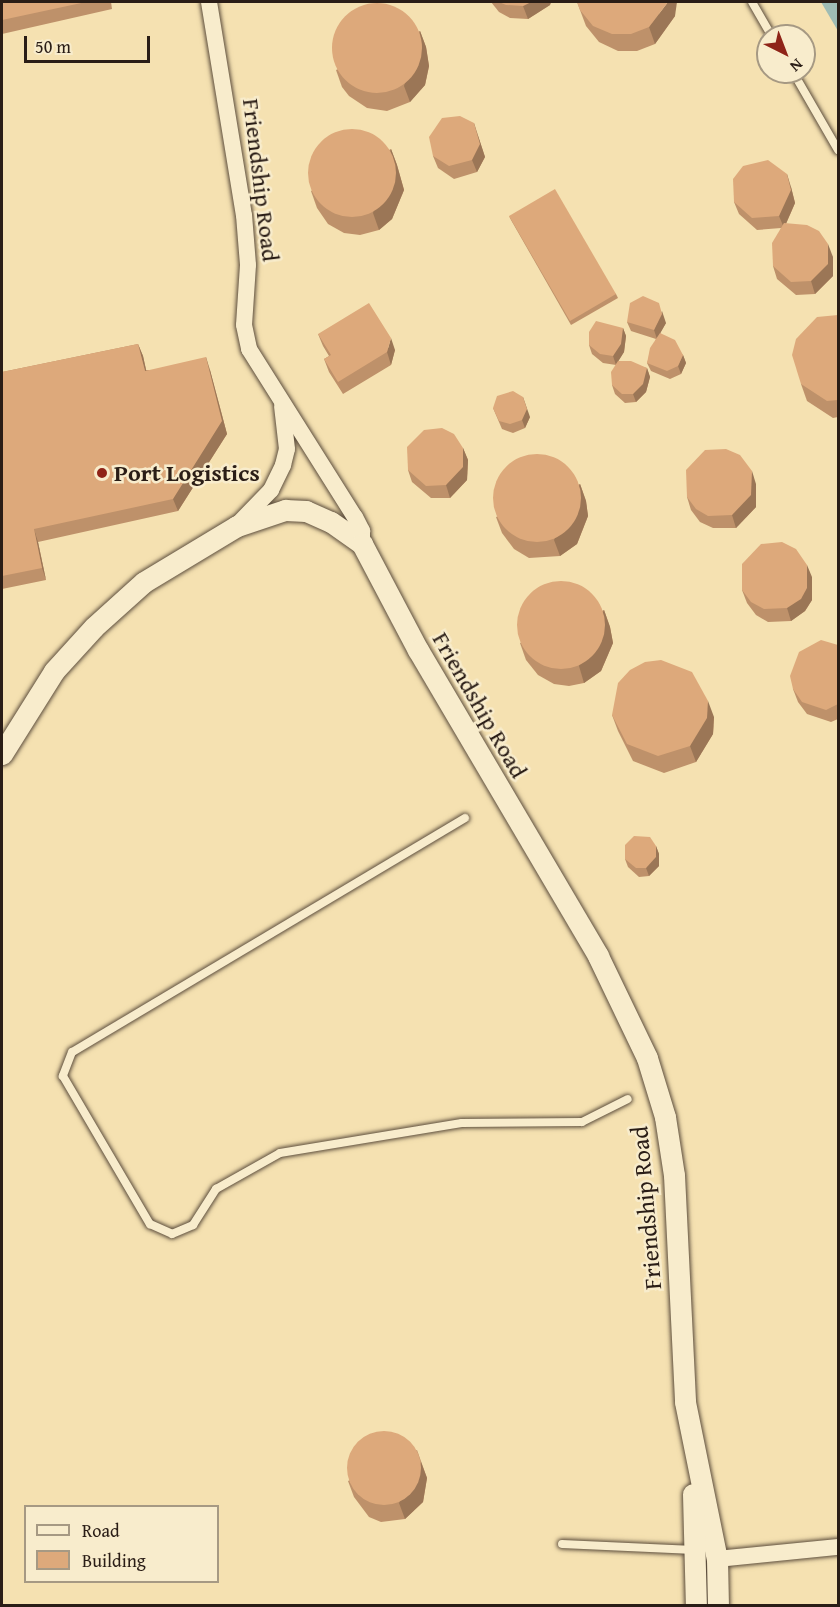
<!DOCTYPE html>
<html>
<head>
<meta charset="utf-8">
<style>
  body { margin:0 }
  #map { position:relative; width:840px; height:1607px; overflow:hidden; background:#f5e1b1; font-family:"Gentium Book Plus",serif }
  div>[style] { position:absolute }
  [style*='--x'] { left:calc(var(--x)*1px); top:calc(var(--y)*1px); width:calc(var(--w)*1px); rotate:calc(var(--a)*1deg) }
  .water>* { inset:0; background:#9fbcb4 }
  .roads { filter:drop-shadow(0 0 2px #5d4e3d) drop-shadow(0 0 2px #5d4e3d) }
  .service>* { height:8px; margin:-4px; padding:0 4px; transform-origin:4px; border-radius:4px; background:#f8eccc }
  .minor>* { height:16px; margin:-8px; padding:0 8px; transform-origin:8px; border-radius:8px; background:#f8eccc }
  .tertiary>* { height:21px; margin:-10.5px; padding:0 10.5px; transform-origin:10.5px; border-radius:10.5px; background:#f8eccc }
  .wall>* { inset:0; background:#be916a }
  .shaded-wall>* { inset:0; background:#9b7656 }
  .building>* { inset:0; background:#dda97b }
  .round { border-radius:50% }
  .dots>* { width:16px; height:16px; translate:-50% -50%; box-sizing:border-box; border:3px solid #f8eccc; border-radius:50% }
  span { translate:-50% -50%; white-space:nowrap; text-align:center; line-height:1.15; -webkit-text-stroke:5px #f8eccc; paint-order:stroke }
  .street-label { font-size:24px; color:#2a1d16 }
  .poi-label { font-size:24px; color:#2a1d16; font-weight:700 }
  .left { translate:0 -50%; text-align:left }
  .frame { position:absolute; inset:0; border:3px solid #2a1d16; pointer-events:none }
  .legend { position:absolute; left:24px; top:1505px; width:195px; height:78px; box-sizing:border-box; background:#f8eccc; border:2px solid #a69983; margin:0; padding:8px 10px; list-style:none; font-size:18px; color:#2a1d16 }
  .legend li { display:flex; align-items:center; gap:12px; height:30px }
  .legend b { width:30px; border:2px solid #a69983 }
  .north { position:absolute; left:756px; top:24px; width:60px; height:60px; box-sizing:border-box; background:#f8eccc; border:2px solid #a69983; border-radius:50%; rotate:138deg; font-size:16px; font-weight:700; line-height:24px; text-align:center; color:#2a1d16 }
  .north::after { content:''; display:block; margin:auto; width:21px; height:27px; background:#8f2418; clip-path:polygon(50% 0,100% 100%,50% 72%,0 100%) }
  .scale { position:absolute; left:24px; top:36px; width:126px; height:27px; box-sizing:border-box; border:3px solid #2a1d16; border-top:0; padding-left:8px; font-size:18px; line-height:21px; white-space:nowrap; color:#2a1d16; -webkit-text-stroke:4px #f8eccc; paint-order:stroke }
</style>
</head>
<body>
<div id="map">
  <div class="water">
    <div style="clip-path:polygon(821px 2px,838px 2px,838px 31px)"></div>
  </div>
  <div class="roads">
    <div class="service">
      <div style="--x:752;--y:2;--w:39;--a:60"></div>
      <div style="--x:793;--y:72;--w:90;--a:60"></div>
      <div style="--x:465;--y:818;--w:457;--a:149.2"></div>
      <div style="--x:72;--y:1052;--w:26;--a:111"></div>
      <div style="--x:63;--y:1076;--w:172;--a:59.6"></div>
      <div style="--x:150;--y:1224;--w:24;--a:24"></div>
      <div style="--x:172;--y:1234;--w:23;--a:-23"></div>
      <div style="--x:193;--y:1225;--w:43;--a:-57.4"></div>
      <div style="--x:216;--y:1189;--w:73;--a:-29.4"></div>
      <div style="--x:280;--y:1153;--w:184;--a:-9.4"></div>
      <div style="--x:462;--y:1123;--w:120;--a:-0.5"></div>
      <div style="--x:582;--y:1122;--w:51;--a:-26.6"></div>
      <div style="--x:562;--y:1544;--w:132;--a:2.6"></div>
    </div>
    <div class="minor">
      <div style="--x:209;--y:2;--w:216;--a:80.7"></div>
      <div style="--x:244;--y:215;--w:50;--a:85.4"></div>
      <div style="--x:248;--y:265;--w:60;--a:93.8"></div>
      <div style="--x:244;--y:325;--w:25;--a:78"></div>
      <div style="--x:249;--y:349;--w:199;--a:57.8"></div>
      <div style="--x:355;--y:517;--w:16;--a:63"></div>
      <div style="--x:362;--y:531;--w:13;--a:90"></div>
      <div style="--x:237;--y:525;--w:49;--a:-45.8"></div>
      <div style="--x:271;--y:490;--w:28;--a:-64"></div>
      <div style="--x:283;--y:465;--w:16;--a:-76"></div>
      <div style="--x:287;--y:449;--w:43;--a:-96.6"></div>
      <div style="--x:717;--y:1559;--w:122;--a:-5.7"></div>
    </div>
    <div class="tertiary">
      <div style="--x:2;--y:754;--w:98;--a:-57.9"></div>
      <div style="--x:54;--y:671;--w:59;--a:-47.7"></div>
      <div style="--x:94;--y:627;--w:67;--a:-42"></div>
      <div style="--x:144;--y:582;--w:109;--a:-31.1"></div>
      <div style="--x:237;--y:526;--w:51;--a:-18.4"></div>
      <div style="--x:285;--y:510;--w:21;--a:3"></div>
      <div style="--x:306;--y:511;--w:27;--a:24"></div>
      <div style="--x:331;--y:522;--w:38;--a:35"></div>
      <div style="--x:362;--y:544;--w:120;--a:62.2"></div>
      <div style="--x:418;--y:650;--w:355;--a:59.5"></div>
      <div style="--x:598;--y:956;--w:113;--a:64.3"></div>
      <div style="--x:647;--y:1058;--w:62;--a:73"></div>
      <div style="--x:665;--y:1117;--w:59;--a:81.2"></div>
      <div style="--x:674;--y:1175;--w:227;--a:87.2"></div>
      <div style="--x:685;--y:1402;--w:160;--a:78.5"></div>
      <div style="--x:717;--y:1559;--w:47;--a:88.8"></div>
      <div style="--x:693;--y:1494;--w:112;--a:88.5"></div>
    </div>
  </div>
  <div class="wall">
    <div style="clip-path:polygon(2px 2px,111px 2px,112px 9px,2px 34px)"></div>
    <div style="clip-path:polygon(491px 2px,551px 2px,550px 5px,528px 19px,510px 18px,499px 12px)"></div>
    <div style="clip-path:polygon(577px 2px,675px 16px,655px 44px,637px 51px,618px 51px,599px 42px,586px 26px)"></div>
    <div style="clip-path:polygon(420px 31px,426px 47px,429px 66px,425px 85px,410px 102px,387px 111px,367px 108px,349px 96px,342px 87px,336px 70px)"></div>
    <div style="clip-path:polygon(478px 136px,485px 157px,477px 172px,454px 179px,438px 168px,433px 156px)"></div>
    <div style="clip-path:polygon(391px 149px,397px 165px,404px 190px,392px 219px,379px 230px,360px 235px,344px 233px,328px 224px,317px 208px,311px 191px)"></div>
    <div style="clip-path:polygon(791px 187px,795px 203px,786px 224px,833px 257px,833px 276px,815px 294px,796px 295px,777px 279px,773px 266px,781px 228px,757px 230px,739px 214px,734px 202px)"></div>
    <div style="clip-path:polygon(509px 216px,616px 294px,618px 298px,571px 325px,511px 220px)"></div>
    <div style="clip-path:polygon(838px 315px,838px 417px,833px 418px,807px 401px,801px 384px)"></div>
    <div style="clip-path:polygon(627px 322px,666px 323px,660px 333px,683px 355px,686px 363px,681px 374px,670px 379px,651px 371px,647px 363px,656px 339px,631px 331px)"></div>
    <div style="clip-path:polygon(623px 328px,626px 336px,624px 352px,618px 361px,647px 368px,650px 377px,646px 392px,636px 402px,625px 403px,615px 394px,612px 385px,616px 365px,603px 363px,592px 354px,589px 345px)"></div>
    <div style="clip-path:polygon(318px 334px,395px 350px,391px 365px,343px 394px,329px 372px,324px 359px,329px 356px,323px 346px)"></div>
    <div style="clip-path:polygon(138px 344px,143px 356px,146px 370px,210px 370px,227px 434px,178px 511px,38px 542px,46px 580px,2px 589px,2px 372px)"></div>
    <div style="clip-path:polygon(493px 408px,530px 417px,525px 428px,513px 433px,502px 429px)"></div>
    <div style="clip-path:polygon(463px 448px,468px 460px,467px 480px,450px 498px,431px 498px,412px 482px,408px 470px)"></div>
    <div style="clip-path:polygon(580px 484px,586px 501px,588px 516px,577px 544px,560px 556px,529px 558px,514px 549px,502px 533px,496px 517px)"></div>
    <div style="clip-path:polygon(756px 484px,756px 507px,736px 528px,713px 528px,700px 522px,691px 510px,687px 497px)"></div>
    <div style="clip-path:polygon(812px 577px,812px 600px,805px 611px,791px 621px,768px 622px,756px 615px,747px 603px,742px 590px)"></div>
    <div style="clip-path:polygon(604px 610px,610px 627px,613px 643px,601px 671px,584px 683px,569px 686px,554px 684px,538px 675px,526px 660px,520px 643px)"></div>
    <div style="clip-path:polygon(838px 645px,838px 719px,831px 722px,807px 714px,798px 702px,793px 689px)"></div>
    <div style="clip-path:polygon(612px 715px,714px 717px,713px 734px,696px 762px,664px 773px,633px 761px,618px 731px)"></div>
    <div style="clip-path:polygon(656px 846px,659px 854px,659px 866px,649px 876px,639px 877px,628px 867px,625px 859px)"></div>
    <div style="clip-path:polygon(417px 1450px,427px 1478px,423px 1502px,405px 1519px,381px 1522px,369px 1517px,354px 1497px,348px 1481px)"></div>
  </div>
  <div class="shaded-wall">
    <div style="clip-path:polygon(531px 2px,551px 2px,550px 5px,528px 19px,523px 6px)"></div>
    <div style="clip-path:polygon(668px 2px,677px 2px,675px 16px,655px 44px,649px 27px)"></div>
    <div style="clip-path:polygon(420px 31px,426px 47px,429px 66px,425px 85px,410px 102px,404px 86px)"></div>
    <div style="clip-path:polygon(474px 123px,485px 157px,477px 172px,472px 160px)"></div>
    <div style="clip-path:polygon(391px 149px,397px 165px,404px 190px,392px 219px,379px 230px,373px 213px)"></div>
    <div style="clip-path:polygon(787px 174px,791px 187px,795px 203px,784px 228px,779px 216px)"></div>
    <div style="clip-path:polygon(828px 244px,833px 257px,833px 276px,815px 294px,811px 281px)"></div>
    <div style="clip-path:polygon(662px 311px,666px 323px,657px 339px,654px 330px)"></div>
    <div style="clip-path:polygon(623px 328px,626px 336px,624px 352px,616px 365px,613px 356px)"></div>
    <div style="clip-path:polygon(391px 338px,395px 350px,391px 365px,387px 352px)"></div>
    <div style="clip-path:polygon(138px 344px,143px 356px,149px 383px,145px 371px)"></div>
    <div style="clip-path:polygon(683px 355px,686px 363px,681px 374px,678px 366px)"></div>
    <div style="clip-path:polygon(206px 357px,210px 370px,227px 434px,178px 511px,173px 499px)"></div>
    <div style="clip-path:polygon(647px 368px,650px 377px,646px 392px,636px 402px,633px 394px)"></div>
    <div style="clip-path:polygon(523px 397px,530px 417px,525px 428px,522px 420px)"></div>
    <div style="clip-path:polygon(463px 448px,468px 460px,467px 480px,450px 498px,446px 485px)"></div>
    <div style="clip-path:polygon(752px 471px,756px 484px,756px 507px,736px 528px,732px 515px)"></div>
    <div style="clip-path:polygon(580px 484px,586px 501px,588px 516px,577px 544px,560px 556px,554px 540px)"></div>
    <div style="clip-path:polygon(34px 529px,38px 542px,46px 580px,42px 568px)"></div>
    <div style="clip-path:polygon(807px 565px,812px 577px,812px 600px,805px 611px,791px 621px,787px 608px)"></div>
    <div style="clip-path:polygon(604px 610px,610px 627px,613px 643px,601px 671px,584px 683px,579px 666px)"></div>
    <div style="clip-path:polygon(708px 701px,714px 717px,713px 734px,696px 762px,690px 746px)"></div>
    <div style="clip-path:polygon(656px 846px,659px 854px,659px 866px,649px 876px,646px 868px)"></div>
    <div style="clip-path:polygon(421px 1462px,427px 1478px,423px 1502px,405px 1519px,399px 1503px)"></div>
  </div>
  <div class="building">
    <div style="clip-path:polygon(2px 2px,86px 2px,2px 20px)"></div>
    <div style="clip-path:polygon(499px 2px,531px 2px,523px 6px,506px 5px)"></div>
    <div style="clip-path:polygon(577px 2px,668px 2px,649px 27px,631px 34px,612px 34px,593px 26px,580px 10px)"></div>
    <div class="round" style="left:332px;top:3px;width:90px;height:90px"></div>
    <div style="clip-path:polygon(460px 116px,474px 123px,480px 144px,472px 160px,449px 166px,433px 156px,429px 137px,442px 118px)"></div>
    <div class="round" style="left:308px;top:129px;width:88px;height:88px"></div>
    <div style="clip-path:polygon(768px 160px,787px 174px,791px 190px,779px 216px,752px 218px,734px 202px,733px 179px,743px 166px)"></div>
    <div style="clip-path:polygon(555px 189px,616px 294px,570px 321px,509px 216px)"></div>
    <div style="clip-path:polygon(784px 223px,807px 225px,819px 231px,828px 244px,828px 264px,811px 281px,791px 282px,773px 266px,772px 243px)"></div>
    <div style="clip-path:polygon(643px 296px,659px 303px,662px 314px,654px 330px,627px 322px,630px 303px)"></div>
    <div style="clip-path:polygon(369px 303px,391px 338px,387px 352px,338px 382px,324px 359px,331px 355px,318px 334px)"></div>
    <div style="clip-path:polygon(838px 315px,838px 400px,827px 401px,801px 384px,792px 355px,796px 339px,817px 317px)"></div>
    <div style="clip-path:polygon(596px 321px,623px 328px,621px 344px,613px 356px,600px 354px,589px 345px,589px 332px)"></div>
    <div style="clip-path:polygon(660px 333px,675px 340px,683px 355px,678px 366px,667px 371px,647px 363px,650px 348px)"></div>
    <div style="clip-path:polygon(138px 344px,145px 371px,206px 357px,222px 421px,173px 499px,34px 529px,42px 568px,2px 576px,2px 372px)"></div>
    <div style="clip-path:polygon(618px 361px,631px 361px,647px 368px,643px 384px,633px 394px,622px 394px,612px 385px,611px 372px)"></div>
    <div style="clip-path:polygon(513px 391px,523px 397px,527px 409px,522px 420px,510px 424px,499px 421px,493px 408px,497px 396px)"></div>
    <div style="clip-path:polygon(442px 428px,454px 434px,463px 448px,463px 467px,446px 485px,426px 486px,408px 470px,407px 447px,424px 430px)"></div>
    <div style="clip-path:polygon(726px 449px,740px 455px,752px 471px,751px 495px,732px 515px,708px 516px,696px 509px,687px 497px,686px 470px,705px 450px)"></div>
    <div class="round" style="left:493px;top:454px;width:88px;height:88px"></div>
    <div style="clip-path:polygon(782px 542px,796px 549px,807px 565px,807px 588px,801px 599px,787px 608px,764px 609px,751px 602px,742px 590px,742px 564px,761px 544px)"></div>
    <div class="round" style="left:517px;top:581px;width:88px;height:88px"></div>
    <div style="clip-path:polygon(821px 640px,838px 645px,838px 704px,826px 710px,802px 702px,793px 689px,790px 676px,799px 652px)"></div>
    <div style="clip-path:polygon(661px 660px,692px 672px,708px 701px,707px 718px,690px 746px,658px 756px,627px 744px,612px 715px,618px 683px,630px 670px,645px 662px)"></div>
    <div style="clip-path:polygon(634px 836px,650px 837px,656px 846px,656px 857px,646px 868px,636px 868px,625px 859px,625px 845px)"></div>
    <div class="round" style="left:347px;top:1431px;width:74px;height:74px"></div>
  </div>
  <div class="dots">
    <div style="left:102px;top:473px;background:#8f2418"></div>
  </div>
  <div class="street-label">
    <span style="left:261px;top:180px;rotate:83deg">Friendship Road</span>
    <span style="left:480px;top:705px;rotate:60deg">Friendship Road</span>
    <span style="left:646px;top:1208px;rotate:-95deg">Friendship Road</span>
  </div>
  <div class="poi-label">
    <span class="left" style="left:114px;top:473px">Port Logistics</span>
  </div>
  <div class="frame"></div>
  <ul class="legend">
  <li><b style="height:8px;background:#f8eccc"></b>Road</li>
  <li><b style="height:16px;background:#dda97b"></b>Building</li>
  </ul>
  <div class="north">N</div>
  <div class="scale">50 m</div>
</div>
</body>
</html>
